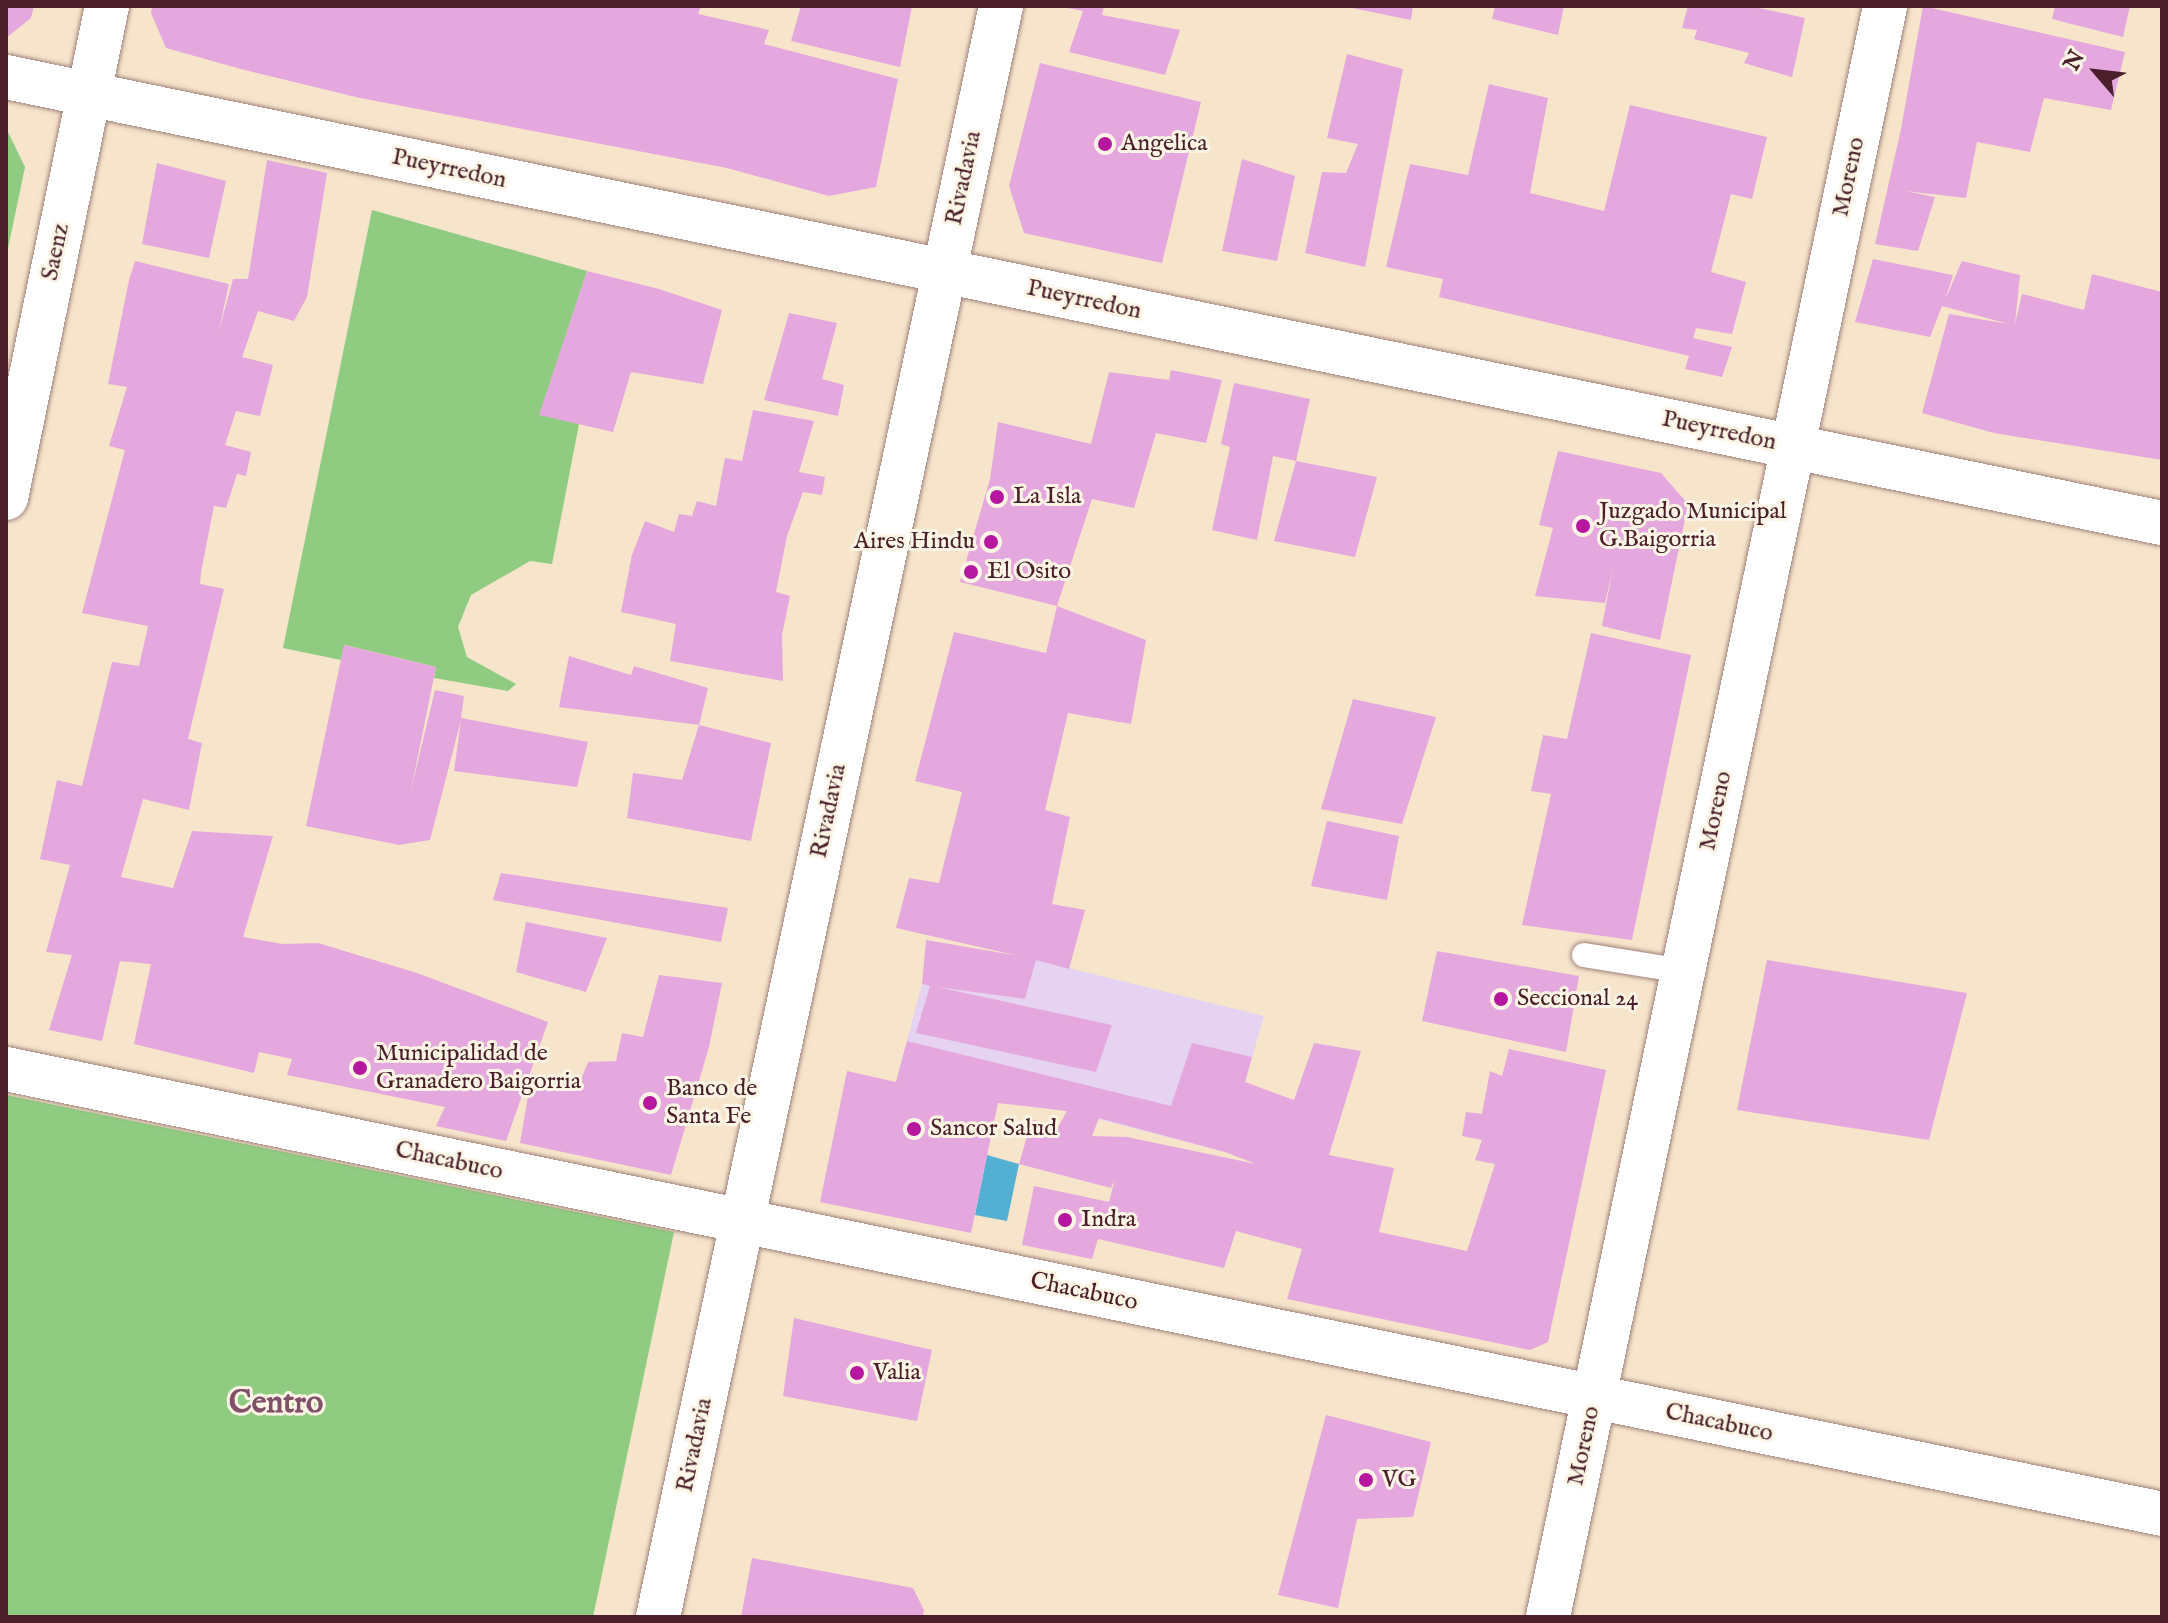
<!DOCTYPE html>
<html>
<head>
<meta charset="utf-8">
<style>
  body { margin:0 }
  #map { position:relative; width:2168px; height:1623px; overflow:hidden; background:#f6e4cb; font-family:"IM FELL English",serif }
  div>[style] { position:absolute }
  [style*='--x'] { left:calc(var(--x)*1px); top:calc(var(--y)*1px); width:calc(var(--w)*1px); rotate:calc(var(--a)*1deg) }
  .built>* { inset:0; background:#e5d3f1 }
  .green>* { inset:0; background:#8fcc82 }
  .water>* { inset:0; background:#54b0d2 }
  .building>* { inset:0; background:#e5a8de }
  .roads { filter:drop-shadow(0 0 2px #a0827b) drop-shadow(0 0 2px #a0827b) }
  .service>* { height:24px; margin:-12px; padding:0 12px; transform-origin:12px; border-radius:12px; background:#fff }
  .minor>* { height:44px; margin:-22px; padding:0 22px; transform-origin:22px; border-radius:22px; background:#fff }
  .dots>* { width:22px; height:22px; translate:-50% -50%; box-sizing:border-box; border:4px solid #fcf5e5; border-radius:50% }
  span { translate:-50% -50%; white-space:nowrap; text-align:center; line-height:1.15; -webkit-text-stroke:6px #fcf5e5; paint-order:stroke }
  .poi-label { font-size:24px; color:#4a1f2b }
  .left { translate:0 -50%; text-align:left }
  .right { translate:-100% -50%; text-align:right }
  .street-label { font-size:24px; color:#4a1f2b }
  .district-label { font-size:32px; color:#804f6a; font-weight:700 }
  .frame { position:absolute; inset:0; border:8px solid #4a1f2b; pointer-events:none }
  .north { position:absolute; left:2056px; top:32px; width:80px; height:80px; -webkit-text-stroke:6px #fcf5e5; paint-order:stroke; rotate:298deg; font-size:22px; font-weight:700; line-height:32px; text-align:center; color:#4a1f2b }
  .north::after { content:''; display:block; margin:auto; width:28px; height:36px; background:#4a1f2b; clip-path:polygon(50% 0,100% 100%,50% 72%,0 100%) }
</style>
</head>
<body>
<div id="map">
  <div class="built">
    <div style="clip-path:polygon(1036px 960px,1264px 1016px,1225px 1152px,1067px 1111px,998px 1103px,896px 1082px,922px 984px,1025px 999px)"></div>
  </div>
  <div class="green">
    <div style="clip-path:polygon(6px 128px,25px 167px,6px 258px)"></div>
    <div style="clip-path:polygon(372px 210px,587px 271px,540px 414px,579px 424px,552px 564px,530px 561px,471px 595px,458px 627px,467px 657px,516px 684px,508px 691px,434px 678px,436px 667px,345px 645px,341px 660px,283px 648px)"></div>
    <div style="clip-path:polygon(6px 1095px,674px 1232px,593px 1617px,6px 1617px)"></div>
  </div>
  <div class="water">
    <div style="clip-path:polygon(987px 1155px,1019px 1164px,1007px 1221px,975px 1215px)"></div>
  </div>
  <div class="building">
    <div style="clip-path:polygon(6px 6px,34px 6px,31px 18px,6px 38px)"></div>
    <div style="clip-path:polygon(152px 6px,701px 6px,698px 14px,769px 30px,764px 44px,898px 79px,876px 187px,829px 196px,727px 168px,360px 98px,241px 69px,166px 48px,151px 13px)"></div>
    <div style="clip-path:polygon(801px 6px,912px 6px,900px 67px,791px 41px)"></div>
    <div style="clip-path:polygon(1057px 6px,1104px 6px,1102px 15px,1180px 30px,1165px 75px,1069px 52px,1083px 11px)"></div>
    <div style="clip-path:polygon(1342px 6px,1413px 6px,1411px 20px)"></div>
    <div style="clip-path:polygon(1495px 6px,1564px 6px,1558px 35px,1492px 19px)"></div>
    <div style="clip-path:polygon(1688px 6px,1750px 6px,1805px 18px,1792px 77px,1744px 63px,1749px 53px,1694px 39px,1697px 30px,1682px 28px)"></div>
    <div style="clip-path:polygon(1923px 6px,2125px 52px,2111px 110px,2044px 98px,2030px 152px,1977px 142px,1966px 198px,1905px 191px,1935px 197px,1918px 251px,1875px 244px,1901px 129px)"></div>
    <div style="clip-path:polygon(2055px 6px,2130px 6px,2123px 37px,2052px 19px)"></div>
    <div style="clip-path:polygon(1347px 54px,1403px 69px,1365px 267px,1305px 253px,1322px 172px,1346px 173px,1358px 144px,1327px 138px)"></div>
    <div style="clip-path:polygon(1040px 63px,1201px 102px,1162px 263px,1024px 233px,1009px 186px)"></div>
    <div style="clip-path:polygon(1489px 84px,1548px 98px,1530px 193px,1604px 211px,1630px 105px,1767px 137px,1752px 199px,1731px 194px,1711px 272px,1746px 282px,1732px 334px,1696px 328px,1693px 338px,1732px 347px,1722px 377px,1685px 369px,1689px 356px,1439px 297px,1443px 279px,1386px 267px,1410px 164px,1468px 175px)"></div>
    <div style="clip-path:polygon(1242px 159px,1295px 176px,1277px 261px,1222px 251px)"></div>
    <div style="clip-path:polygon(267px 160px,327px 173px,307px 297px,294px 321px,258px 311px,242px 357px,273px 365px,260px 416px,236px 411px,225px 445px,251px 452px,246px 476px,237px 474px,226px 508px,214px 506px,201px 572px,200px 584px,224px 589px,188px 739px,202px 743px,189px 810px,143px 799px,121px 877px,173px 888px,192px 831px,273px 836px,243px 937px,283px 944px,318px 943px,417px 973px,548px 1022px,506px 1141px,436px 1126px,445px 1107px,287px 1075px,292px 1059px,259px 1052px,254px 1073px,134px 1044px,151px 964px,120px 961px,102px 1041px,49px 1030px,72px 955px,46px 952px,70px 865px,40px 859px,57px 780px,82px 786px,112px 662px,139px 666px,148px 626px,82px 613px,125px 450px,109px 446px,127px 387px,108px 384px,129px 280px,135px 261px,229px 284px,219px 330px,233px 279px,248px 279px)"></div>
    <div style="clip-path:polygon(157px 163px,226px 181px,209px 258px,142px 244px)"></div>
    <div style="clip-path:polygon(1873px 259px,1953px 275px,1945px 300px,1962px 261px,2020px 275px,2015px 324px,2022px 294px,2084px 310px,2092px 274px,2162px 292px,2162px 460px,1994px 433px,1922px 413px,1949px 314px,2009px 324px,1942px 306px,1930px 337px,1855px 322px)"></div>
    <div style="clip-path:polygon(587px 271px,659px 289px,722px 310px,703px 384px,631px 372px,613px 432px,539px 415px)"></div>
    <div style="clip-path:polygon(789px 313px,837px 323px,822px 379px,844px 385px,838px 416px,764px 400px)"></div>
    <div style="clip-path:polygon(1171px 370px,1222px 380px,1206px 443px,1156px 433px,1134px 508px,1092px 499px,1057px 606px,960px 582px,990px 479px,998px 422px,1091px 444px,1109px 372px,1169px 380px)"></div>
    <div style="clip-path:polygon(1234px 383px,1310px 399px,1296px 461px,1377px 477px,1355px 557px,1274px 541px,1296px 461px,1273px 456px,1257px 540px,1212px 530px,1230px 447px,1221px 444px)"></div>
    <div style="clip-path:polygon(753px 410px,814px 421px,799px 472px,825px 477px,822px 495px,803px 492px,787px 536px,776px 592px,790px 596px,782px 635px,783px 681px,670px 661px,676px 624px,621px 612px,632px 555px,645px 521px,674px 532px,679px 514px,692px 516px,697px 501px,716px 506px,725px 458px,742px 461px)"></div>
    <div style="clip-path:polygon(1558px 451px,1661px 473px,1688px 504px,1660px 640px,1602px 626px,1613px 568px,1605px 603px,1535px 596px,1553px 528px,1539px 525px)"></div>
    <div style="clip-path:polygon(1057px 606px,1146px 640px,1131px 724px,1068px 713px,1045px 810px,1070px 817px,1052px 904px,1085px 910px,1069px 969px,1036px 960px,1025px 999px,937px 987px,1112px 1025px,1096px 1072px,916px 1033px,930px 986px,922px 984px,926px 940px,1019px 956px,896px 928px,909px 878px,939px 883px,962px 792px,915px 781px,954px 632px,1046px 653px)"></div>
    <div style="clip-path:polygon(1591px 633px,1691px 655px,1632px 940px,1522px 925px,1551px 794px,1531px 791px,1543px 735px,1567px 739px)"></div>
    <div style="clip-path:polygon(344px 645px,436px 667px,411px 790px,435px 690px,464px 696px,461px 718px,588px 742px,577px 787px,454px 771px,461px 720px,430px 840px,399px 845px,306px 826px)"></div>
    <div style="clip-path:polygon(569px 656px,631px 675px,634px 666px,708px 688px,699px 725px,559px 707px)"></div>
    <div style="clip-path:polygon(1353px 699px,1436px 717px,1402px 824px,1321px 809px)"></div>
    <div style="clip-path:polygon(699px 725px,771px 743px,751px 841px,627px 818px,633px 773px,682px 780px)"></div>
    <div style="clip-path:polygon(1327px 821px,1399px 836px,1387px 900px,1311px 886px)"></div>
    <div style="clip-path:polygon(501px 873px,728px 908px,721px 942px,493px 900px)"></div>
    <div style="clip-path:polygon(526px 922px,607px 938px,586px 992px,516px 972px)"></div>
    <div style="clip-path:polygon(1437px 951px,1579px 976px,1566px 1052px,1422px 1021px)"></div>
    <div style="clip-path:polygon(1767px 960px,1967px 993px,1929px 1140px,1737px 1110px)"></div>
    <div style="clip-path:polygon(659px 975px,722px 983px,709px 1047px,671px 1175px,520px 1143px,532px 1073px,578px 1087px,588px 1062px,616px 1061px,622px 1033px,643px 1037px)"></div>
    <div style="clip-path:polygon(evenodd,907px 1041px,1171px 1106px,1192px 1043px,1252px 1057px,1245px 1082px,1294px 1100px,1314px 1043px,1361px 1051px,1329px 1155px,1394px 1168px,1379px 1232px,1467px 1251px,1495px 1164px,1475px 1160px,1482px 1140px,1462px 1136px,1466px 1112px,1482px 1114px,1490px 1071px,1502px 1076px,1509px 1049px,1606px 1070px,1548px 1342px,1530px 1350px,1287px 1299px,1302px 1249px,1236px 1231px,1224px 1268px,1098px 1239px,1092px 1259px,1022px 1245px,1034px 1186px,1109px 1202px,1115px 1179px,1111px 1188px,1019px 1164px,1032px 1119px,1057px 1129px,1067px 1111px,998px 1103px,971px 1233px,820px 1202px,847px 1071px,896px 1082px,907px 1041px,1099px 1118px,1225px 1152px,1256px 1164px,1127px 1137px,1092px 1136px,1099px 1118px)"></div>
    <div style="clip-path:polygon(794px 1318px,932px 1350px,917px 1421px,783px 1396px)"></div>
    <div style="clip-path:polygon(1326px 1415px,1431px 1442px,1413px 1517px,1357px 1519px,1338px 1608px,1278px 1595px)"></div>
    <div style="clip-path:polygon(752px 1558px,913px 1588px,924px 1610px,923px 1617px,741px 1617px)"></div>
  </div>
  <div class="roads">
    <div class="service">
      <div style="--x:1584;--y:955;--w:100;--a:9.2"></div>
    </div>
    <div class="minor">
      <div style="--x:6;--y:77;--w:2202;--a:11.69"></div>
      <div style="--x:6;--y:498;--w:502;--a:-78.4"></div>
      <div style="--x:6;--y:1069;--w:2201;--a:11.66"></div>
      <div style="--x:658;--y:1617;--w:1647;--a:-77.98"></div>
      <div style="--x:1548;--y:1617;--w:1646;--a:-78.18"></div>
    </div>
  </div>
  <div class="dots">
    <div style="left:1105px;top:144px;background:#b5179e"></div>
    <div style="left:997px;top:497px;background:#b5179e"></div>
    <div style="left:1583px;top:526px;background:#b5179e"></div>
    <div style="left:991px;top:542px;background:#b5179e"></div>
    <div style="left:971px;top:572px;background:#b5179e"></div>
    <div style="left:1501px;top:999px;background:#b5179e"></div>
    <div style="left:360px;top:1068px;background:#b5179e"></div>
    <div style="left:650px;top:1103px;background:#b5179e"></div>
    <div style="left:914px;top:1129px;background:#b5179e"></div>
    <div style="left:1065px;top:1220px;background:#b5179e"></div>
    <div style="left:857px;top:1373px;background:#b5179e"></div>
    <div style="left:1366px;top:1480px;background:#b5179e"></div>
  </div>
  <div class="poi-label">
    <span class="left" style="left:1121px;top:144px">Angelica</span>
    <span class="left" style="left:1013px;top:497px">La Isla</span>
    <span class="left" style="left:1599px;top:526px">Juzgado Municipal<br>G.Baigorria</span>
    <span class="right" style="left:975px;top:542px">Aires Hindu</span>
    <span class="left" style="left:987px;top:572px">El Osito</span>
    <span class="left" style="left:1517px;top:999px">Seccional 24</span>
    <span class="left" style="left:376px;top:1068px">Municipalidad de<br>Granadero Baigorria</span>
    <span class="left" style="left:666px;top:1103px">Banco de<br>Santa Fe</span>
    <span class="left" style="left:930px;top:1129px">Sancor Salud</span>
    <span class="left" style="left:1081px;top:1220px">Indra</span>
    <span class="left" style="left:873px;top:1373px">Valia</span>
    <span class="left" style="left:1382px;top:1480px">VG</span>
  </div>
  <div class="street-label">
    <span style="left:449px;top:169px;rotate:12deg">Pueyrredon</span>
    <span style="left:1849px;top:177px;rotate:-78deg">Moreno</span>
    <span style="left:964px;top:178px;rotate:-78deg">Rivadavia</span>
    <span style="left:56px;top:252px;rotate:-78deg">Saenz</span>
    <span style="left:1084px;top:300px;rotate:12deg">Pueyrredon</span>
    <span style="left:1719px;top:431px;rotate:12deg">Pueyrredon</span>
    <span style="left:829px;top:811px;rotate:-78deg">Rivadavia</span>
    <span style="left:1716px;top:811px;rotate:-78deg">Moreno</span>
    <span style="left:449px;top:1161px;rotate:12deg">Chacabuco</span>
    <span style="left:1084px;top:1292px;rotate:12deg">Chacabuco</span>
    <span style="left:1719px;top:1423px;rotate:12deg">Chacabuco</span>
    <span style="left:695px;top:1445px;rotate:-78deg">Rivadavia</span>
    <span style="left:1584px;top:1446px;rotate:-78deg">Moreno</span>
  </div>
  <div class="district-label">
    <span style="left:276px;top:1404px">Centro</span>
  </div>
  <div class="frame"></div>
  <div class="north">N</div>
</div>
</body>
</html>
